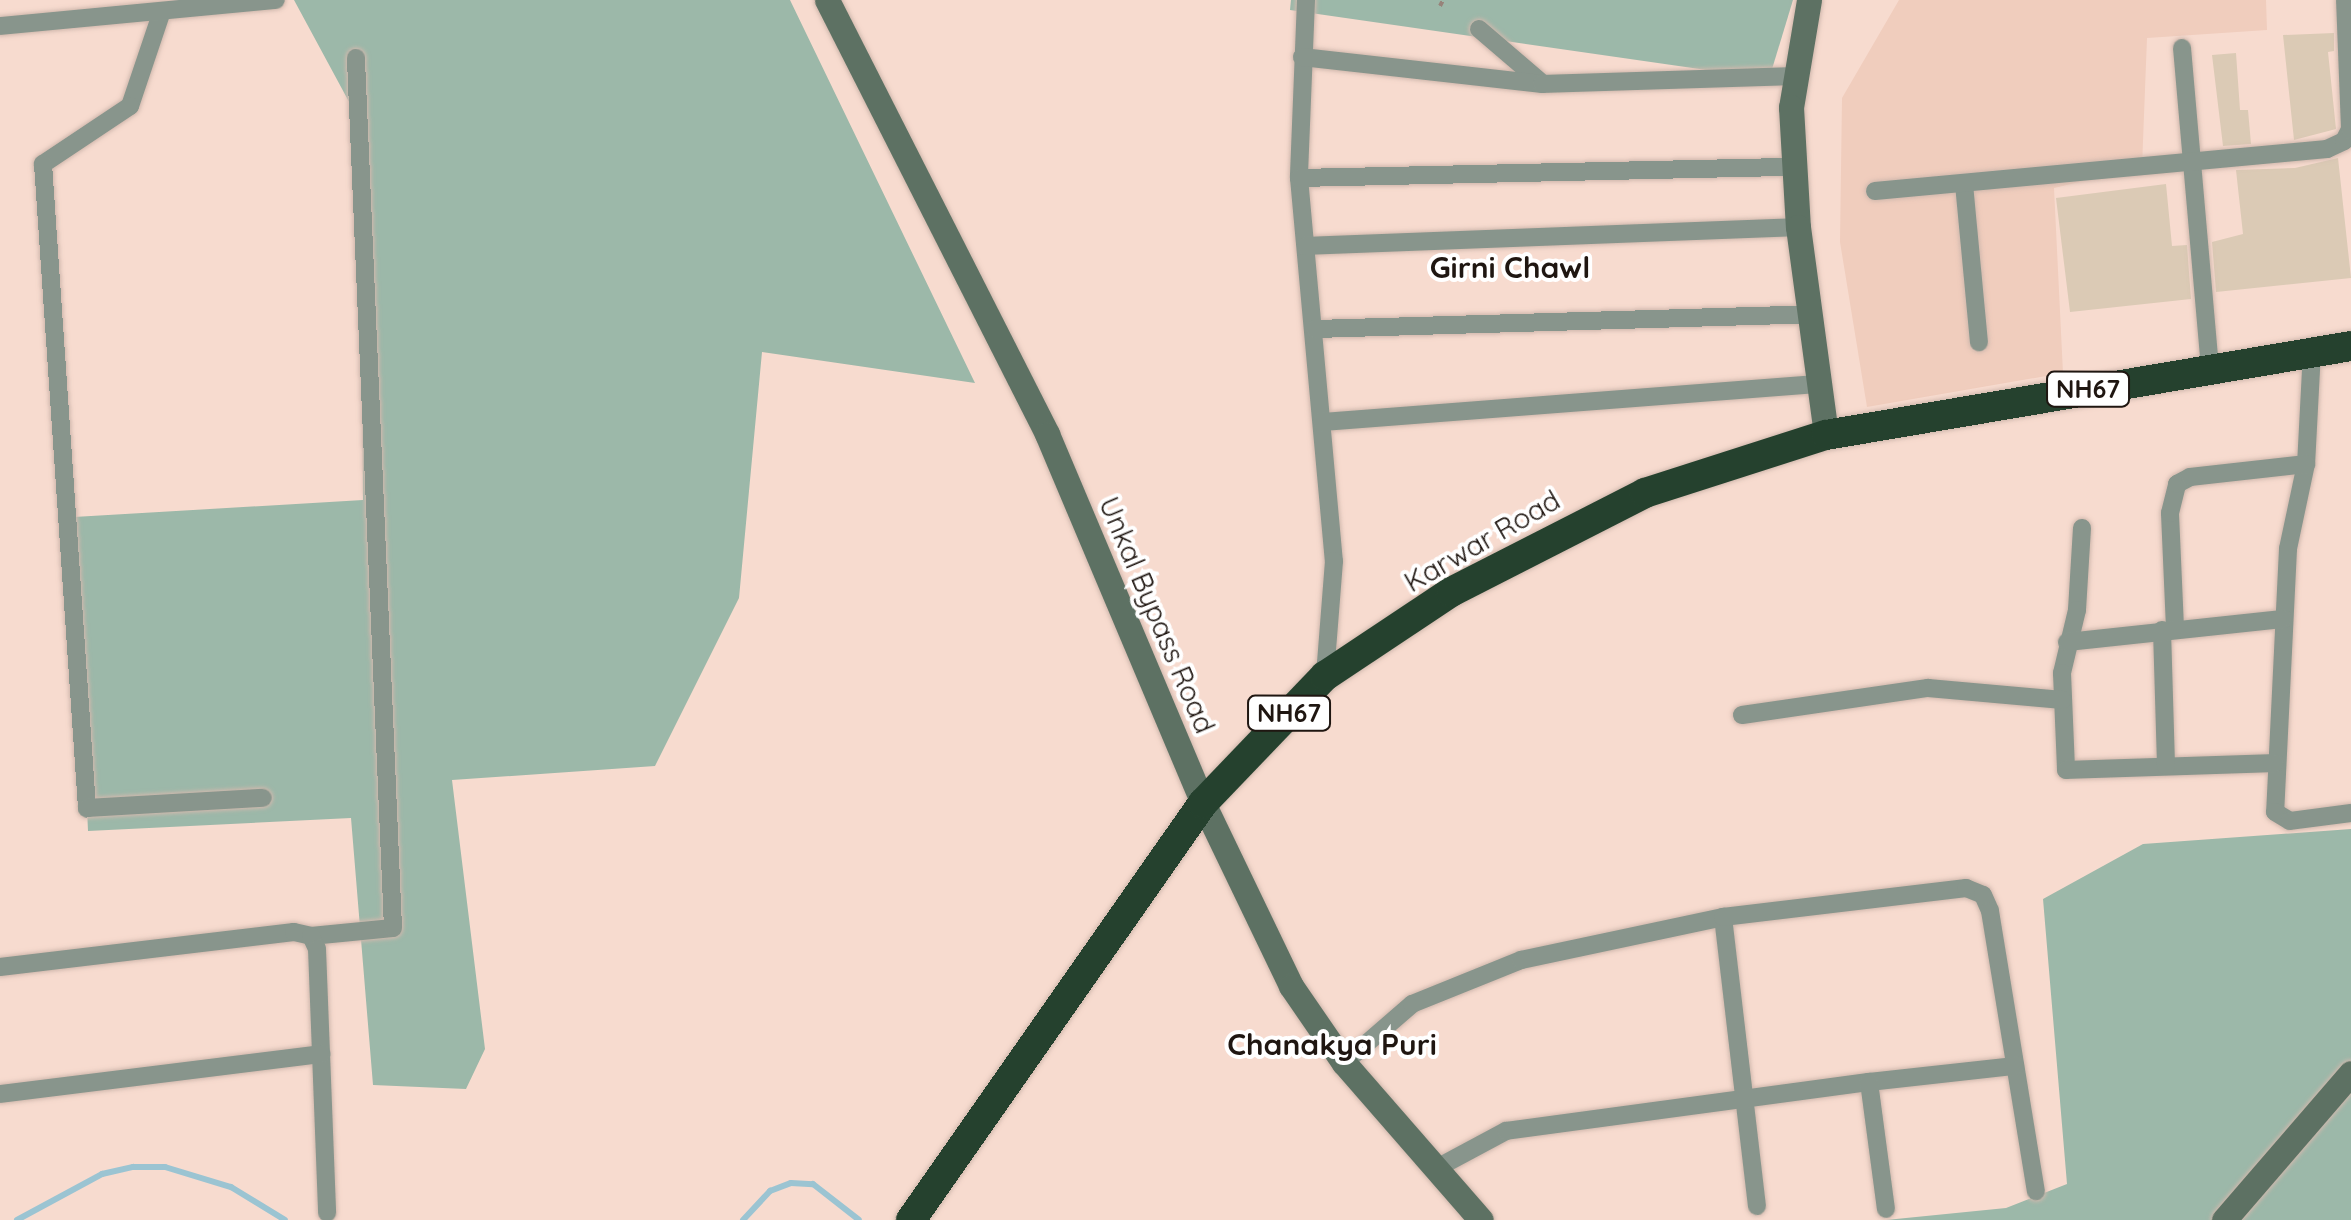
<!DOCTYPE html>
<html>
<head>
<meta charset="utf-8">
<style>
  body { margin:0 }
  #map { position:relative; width:2351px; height:1220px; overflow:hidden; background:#f7dbcf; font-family:Quicksand,sans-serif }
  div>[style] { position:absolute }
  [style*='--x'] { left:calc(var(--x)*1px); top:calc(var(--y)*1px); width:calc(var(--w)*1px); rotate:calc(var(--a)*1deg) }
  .built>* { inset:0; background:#f0cdbd }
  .green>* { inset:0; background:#9cb8a9 }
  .stream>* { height:6px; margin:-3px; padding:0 3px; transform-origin:3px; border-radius:3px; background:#9bc4d2 }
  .building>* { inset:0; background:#dbcab5 }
  .path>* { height:4px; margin-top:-2px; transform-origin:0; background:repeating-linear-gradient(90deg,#97837a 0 5px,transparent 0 13px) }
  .roads { filter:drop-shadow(0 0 2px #d0b8ad) drop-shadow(0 0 2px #d0b8ad) }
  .street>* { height:18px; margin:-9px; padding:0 9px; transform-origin:9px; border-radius:9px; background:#88958c }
  .secondary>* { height:25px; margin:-12.5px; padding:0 12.5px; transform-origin:12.5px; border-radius:12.5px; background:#5d7163 }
  .highway>* { height:30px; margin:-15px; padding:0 15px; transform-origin:15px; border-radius:15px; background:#25412e }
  span { translate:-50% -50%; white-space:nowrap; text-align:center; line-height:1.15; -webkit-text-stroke:8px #fff; paint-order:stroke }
  .shield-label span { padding:2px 8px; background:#fff; border:2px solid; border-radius:8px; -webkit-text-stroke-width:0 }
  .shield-label { font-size:25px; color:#1f1611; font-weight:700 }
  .street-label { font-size:28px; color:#1f1611 }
  .neighbourhood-label { font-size:30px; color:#1f1611; font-weight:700 }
</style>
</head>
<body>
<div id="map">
  <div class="built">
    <div style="clip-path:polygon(1899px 0,2266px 0,2267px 30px,2147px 38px,2142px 167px,2054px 188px,2063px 373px,1867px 407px,1840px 242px,1842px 98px)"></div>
  </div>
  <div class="green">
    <div style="clip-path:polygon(294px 0,790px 0,975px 383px,762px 352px,739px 598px,655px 766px,452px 780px,485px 1049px,466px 1089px,373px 1085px,351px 818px,88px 831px,74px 517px,363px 500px,361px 124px)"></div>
    <div style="clip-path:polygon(1291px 0,1793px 0,1769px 79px,1290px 10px)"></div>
    <div style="clip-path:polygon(2351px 829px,2351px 1220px,1886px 1220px,2006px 1208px,2067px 1184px,2043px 899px,2143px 844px)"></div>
  </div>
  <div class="stream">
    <div style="--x:17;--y:1220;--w:97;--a:-28.4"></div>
    <div style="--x:102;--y:1174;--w:32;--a:-13"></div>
    <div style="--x:133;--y:1167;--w:32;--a:0"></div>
    <div style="--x:165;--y:1167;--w:69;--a:16.9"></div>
    <div style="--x:231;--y:1187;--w:63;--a:31.4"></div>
    <div style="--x:743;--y:1220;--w:40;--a:-47"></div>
    <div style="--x:770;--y:1191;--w:22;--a:-21"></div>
    <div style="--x:791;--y:1183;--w:22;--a:3"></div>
    <div style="--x:813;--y:1184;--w:58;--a:38"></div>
  </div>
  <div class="building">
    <div style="clip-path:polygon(2334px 33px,2334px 51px,2328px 52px,2336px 129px,2294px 140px,2283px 35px)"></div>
    <div style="clip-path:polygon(2236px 53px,2240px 110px,2248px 110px,2251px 144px,2223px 146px,2212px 55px)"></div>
    <div style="clip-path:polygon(2338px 158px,2351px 278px,2216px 292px,2212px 242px,2243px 234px,2236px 170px,2295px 168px)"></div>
    <div style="clip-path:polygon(2166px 184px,2172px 246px,2187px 245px,2191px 299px,2070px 312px,2056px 198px)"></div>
  </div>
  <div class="path">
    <div style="--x:1440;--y:6;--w:7;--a:-63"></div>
  </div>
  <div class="roads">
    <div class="street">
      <div style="--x:1306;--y:0;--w:178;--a:92.3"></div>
      <div style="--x:1299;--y:178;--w:385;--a:84.8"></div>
      <div style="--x:1334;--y:561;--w:115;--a:94.5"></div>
      <div style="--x:161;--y:14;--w:97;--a:108.6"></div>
      <div style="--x:130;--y:106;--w:105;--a:146.3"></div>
      <div style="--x:43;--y:164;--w:646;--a:86.09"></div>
      <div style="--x:87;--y:808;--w:176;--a:-3.3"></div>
      <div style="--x:0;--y:26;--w:277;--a:-5.4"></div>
      <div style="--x:1479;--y:29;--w:83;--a:40.6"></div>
      <div style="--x:2182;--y:48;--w:321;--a:85"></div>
      <div style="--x:1302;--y:57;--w:242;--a:6.4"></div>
      <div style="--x:1542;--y:84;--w:253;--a:-1.8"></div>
      <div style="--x:1299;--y:178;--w:495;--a:-1.3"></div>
      <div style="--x:1964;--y:184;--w:159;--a:84.6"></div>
      <div style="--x:1875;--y:191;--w:454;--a:-5.3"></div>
      <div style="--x:2327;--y:149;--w:19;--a:-25"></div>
      <div style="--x:2344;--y:141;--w:13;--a:-63"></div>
      <div style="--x:2350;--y:129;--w:129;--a:-92.2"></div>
      <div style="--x:1306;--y:246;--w:492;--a:-2.2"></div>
      <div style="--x:1315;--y:329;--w:496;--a:-1.7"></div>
      <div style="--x:2312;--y:351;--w:113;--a:93"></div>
      <div style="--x:2306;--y:464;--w:87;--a:102"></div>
      <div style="--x:2288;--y:549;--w:263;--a:92.8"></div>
      <div style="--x:2275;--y:812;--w:17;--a:31"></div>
      <div style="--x:2290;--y:821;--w:62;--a:-7.5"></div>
      <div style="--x:1322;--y:422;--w:494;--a:-4.4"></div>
      <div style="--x:2082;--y:528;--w:82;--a:93.5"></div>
      <div style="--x:2077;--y:610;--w:65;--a:103.4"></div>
      <div style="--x:2062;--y:673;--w:97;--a:87.6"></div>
      <div style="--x:2066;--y:770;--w:209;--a:-1.9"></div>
      <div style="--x:2175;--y:628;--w:115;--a:-92.5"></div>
      <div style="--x:2170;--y:513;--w:30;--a:-76"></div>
      <div style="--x:2177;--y:484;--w:15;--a:-28"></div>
      <div style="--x:2190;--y:477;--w:117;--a:-6.4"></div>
      <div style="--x:2162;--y:630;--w:136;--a:88.3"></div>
      <div style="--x:2067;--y:642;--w:217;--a:-6.1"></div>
      <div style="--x:1742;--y:715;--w:188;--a:-8.3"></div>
      <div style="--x:1928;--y:688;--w:135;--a:5.1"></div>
      <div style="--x:1723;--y:917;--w:291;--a:83.3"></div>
      <div style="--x:311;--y:936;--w:82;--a:-5.6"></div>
      <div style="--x:393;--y:928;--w:871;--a:-92.44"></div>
      <div style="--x:0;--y:967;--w:296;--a:-6.8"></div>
      <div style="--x:294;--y:932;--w:17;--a:13"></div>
      <div style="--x:311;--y:936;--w:14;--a:65"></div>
      <div style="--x:317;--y:949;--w:264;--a:87.8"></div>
      <div style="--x:1344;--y:1063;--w:90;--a:-40.9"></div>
      <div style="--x:1412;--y:1004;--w:118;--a:-22"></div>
      <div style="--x:1521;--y:960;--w:207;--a:-12"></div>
      <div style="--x:1723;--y:917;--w:245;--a:-6.8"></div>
      <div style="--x:1966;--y:888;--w:18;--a:22"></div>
      <div style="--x:1983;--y:895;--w:17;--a:66"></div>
      <div style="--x:1990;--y:911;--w:284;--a:80.7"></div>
      <div style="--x:1869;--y:1082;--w:147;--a:-6.3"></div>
      <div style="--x:0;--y:1094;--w:324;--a:-7.1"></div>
      <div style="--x:1435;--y:1169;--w:81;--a:-28.2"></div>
      <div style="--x:1506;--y:1131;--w:366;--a:-7.7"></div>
      <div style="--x:1869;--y:1082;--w:128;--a:82.4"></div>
    </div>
    <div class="secondary">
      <div style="--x:827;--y:0;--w:487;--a:63.1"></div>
      <div style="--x:1047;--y:434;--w:401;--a:67.1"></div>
      <div style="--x:1203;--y:803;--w:203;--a:64.3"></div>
      <div style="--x:1291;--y:986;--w:93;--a:55.5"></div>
      <div style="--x:1344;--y:1063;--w:208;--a:48.9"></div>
      <div style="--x:1809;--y:0;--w:109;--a:99.5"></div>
      <div style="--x:1791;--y:107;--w:120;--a:86.7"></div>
      <div style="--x:1798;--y:227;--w:210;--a:82.3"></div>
      <div style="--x:2224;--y:1220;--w:194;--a:-49.2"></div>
    </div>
    <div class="highway">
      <div style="--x:911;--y:1220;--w:509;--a:-55"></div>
      <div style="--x:1203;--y:803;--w:176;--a:-46.2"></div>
      <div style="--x:1325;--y:676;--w:151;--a:-33.7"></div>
      <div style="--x:1451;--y:592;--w:218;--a:-27"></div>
      <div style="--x:1645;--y:493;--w:190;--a:-17.8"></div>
      <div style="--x:1826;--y:435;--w:532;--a:-9.62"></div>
    </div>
  </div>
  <div class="shield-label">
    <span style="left:2088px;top:389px">NH67</span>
    <span style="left:1289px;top:713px">NH67</span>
  </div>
  <div class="street-label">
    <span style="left:1482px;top:541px;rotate:-30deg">Karwar Road</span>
    <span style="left:1157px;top:615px;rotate:67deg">Unkal Bypass Road</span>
  </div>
  <div class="neighbourhood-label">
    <span style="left:1510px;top:267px">Girni Chawl</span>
    <span style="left:1332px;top:1044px">Chanakya Puri</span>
  </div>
</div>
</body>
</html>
